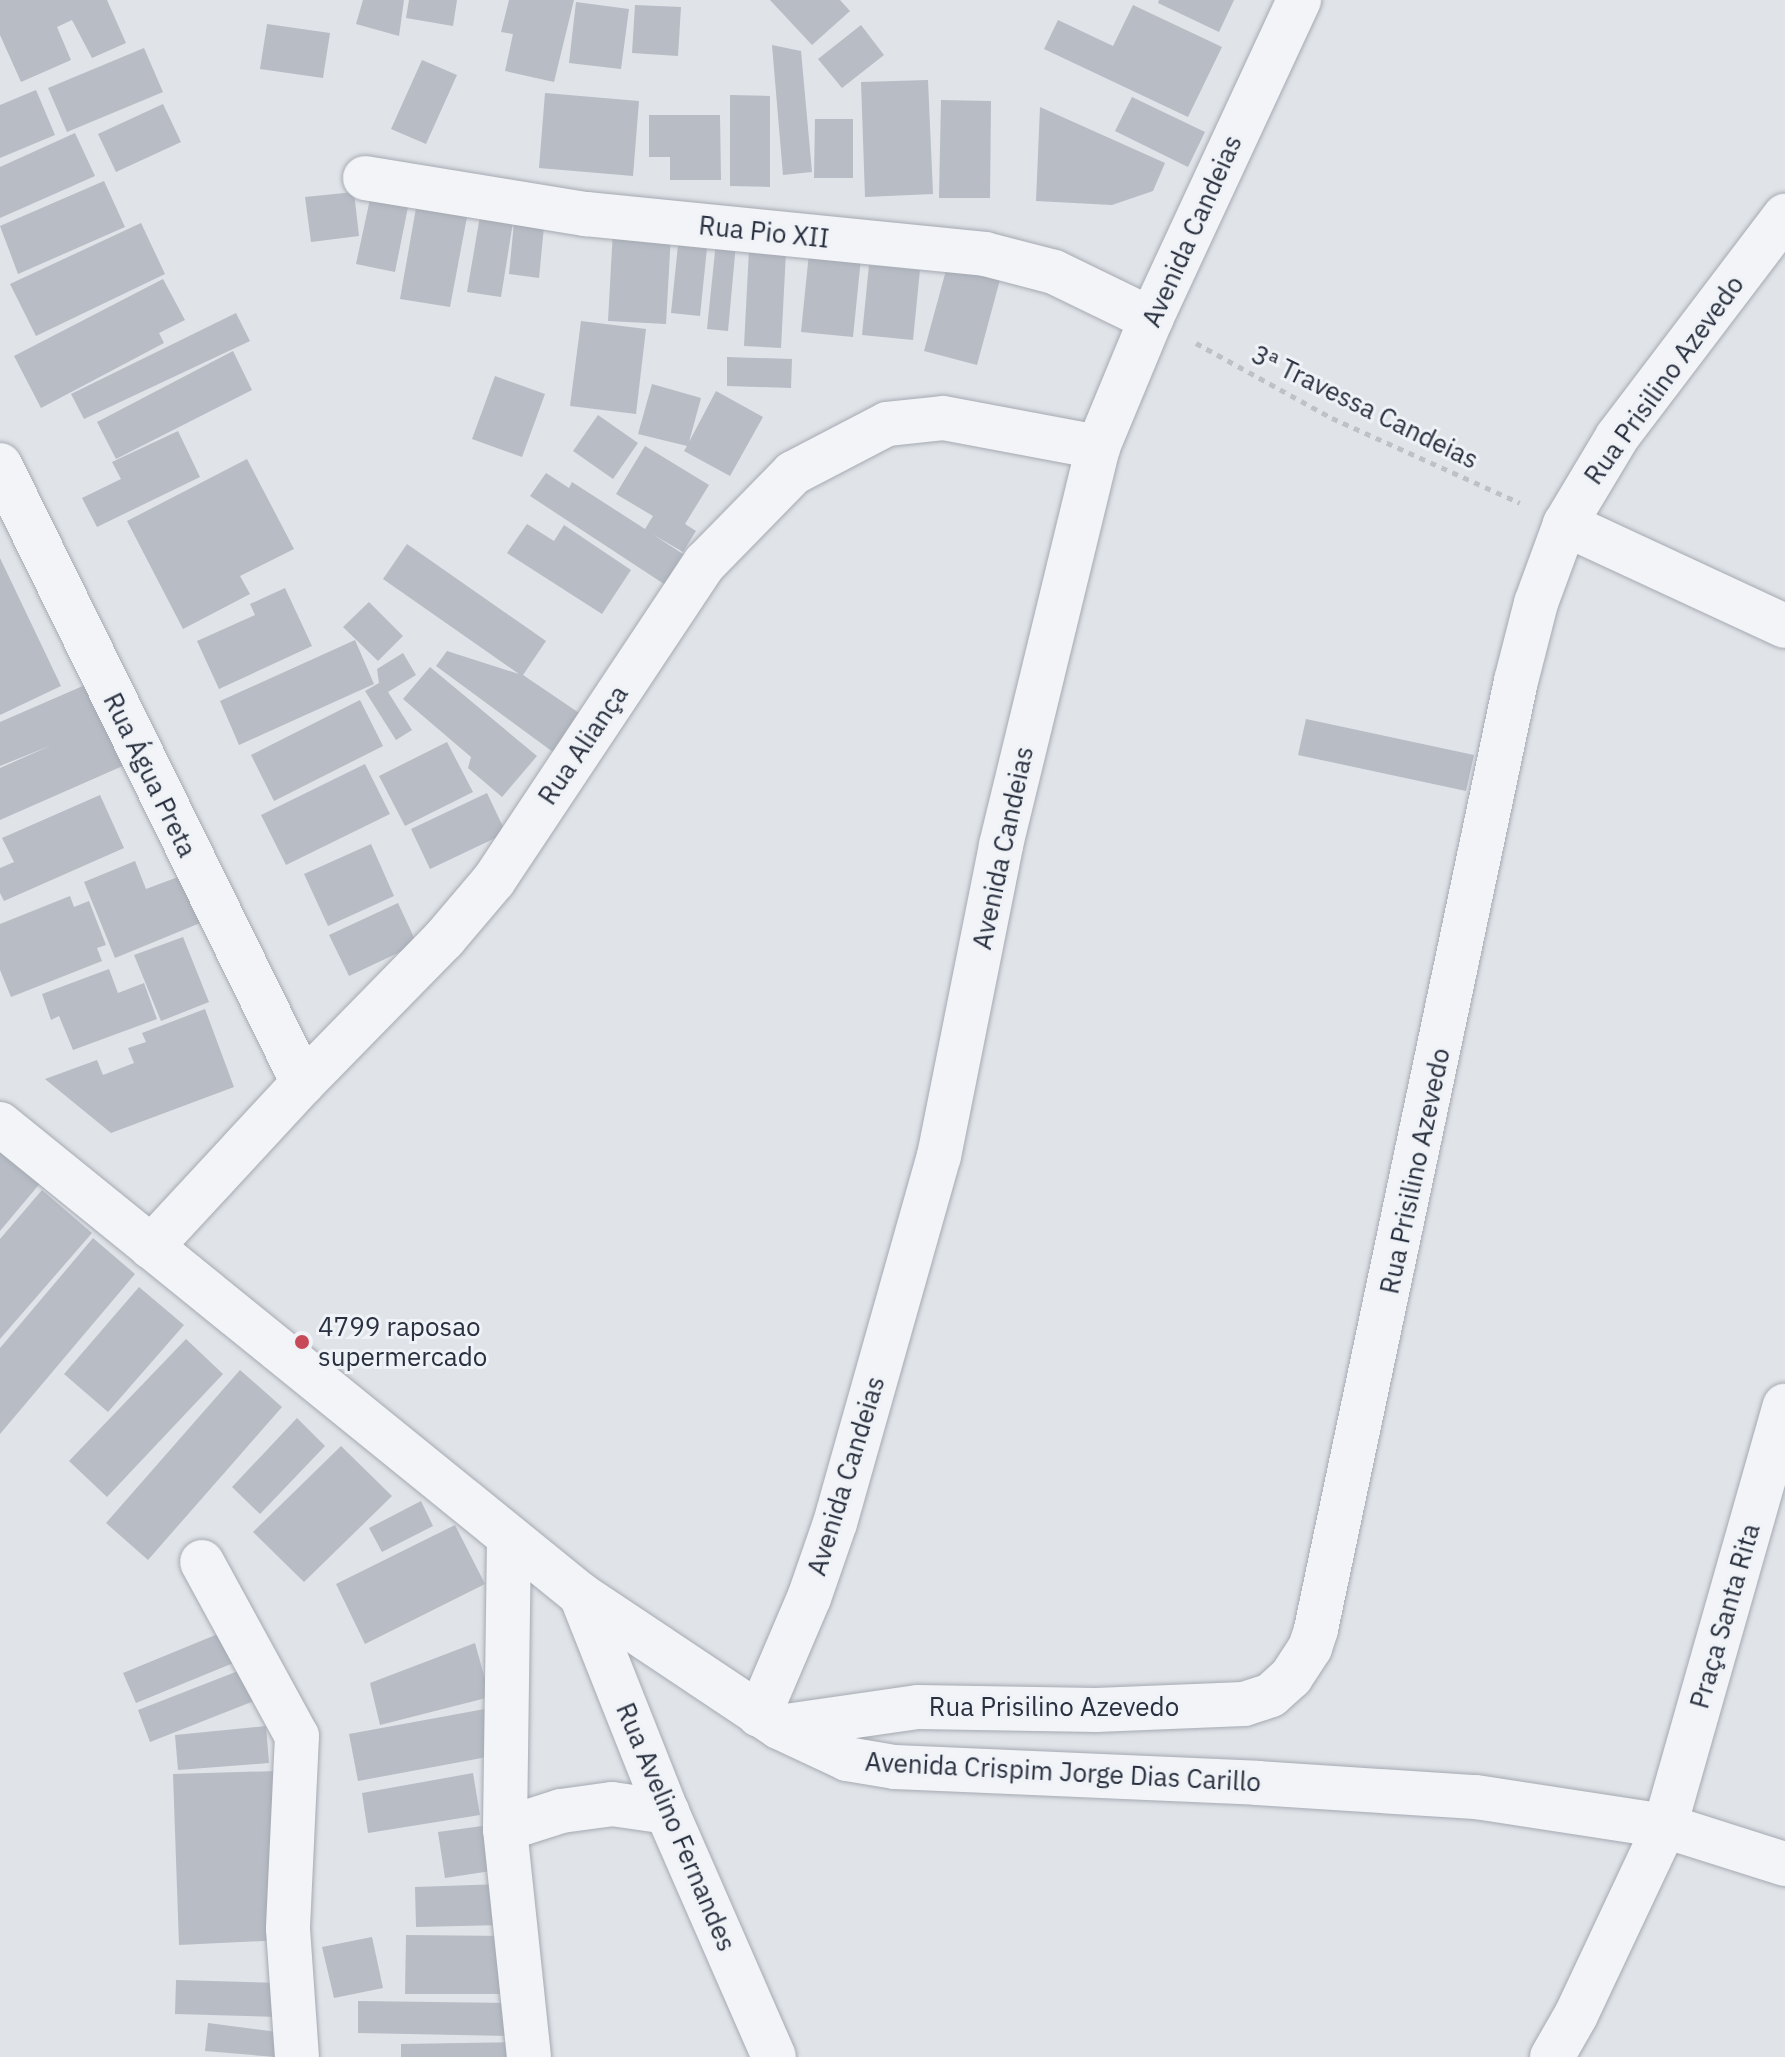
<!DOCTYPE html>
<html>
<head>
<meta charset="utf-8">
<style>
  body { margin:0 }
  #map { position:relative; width:1785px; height:2057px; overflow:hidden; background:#e0e3e8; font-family:"IBM Plex Sans",sans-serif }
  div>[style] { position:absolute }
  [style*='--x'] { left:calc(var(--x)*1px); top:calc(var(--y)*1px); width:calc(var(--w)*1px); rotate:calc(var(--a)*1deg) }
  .building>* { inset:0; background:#b7bcc5 }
  .path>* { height:5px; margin-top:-2.5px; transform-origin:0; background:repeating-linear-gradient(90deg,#bec1c7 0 6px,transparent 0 12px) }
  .roads { filter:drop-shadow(0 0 2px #a5aab2) drop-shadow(0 0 2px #a5aab2) }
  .minor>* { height:44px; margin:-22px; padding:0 22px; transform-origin:22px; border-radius:22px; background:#f3f4f7 }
  .dots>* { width:22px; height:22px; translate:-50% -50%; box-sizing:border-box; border:4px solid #eff2f6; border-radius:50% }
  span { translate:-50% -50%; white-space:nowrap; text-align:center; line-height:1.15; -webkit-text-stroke:6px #eff2f6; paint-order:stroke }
  .street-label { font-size:26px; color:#29303f }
  .poi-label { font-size:26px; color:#29303f }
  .left { translate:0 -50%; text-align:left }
</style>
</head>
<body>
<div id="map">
  <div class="building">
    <div style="clip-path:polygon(0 0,107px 0,126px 43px,92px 58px,72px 20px,57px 27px,71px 60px,21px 82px,0 35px)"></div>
    <div style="clip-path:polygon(363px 0,404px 0,399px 36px,356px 24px)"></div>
    <div style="clip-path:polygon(409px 0,457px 0,453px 26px,406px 18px)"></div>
    <div style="clip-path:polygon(509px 0,574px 0,554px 82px,505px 71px,513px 34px,501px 32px)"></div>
    <div style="clip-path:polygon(770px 0,840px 0,850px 11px,812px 45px)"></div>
    <div style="clip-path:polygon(1159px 0,1234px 0,1219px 32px,1158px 3px)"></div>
    <div style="clip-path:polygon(576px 2px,629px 9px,621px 69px,569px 63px)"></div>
    <div style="clip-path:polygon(635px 5px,681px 7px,678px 56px,632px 53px)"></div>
    <div style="clip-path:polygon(1133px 5px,1222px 47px,1188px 117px,1044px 49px,1058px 20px,1113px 46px)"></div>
    <div style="clip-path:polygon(267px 24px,330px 33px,323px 78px,260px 69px)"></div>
    <div style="clip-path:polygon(861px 25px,884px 55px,842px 88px,818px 59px)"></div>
    <div style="clip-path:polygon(772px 45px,801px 51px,812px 172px,783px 175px)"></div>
    <div style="clip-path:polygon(144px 48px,163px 92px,67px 132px,48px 88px)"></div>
    <div style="clip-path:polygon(422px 60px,457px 75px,426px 144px,391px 129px)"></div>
    <div style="clip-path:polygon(928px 80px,933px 194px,865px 197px,861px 82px)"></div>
    <div style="clip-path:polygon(36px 90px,55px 135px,0 158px,0 105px)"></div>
    <div style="clip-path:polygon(545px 93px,639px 101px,633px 176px,539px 168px)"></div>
    <div style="clip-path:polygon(730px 95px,770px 96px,770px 187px,730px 186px)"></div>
    <div style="clip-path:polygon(1132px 97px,1205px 132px,1188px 167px,1115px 131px)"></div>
    <div style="clip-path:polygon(941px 100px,991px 101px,990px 198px,939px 198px)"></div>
    <div style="clip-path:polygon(163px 104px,181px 142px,116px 172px,98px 134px)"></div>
    <div style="clip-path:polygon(1040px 107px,1165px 163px,1153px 191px,1112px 205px,1036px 201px)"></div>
    <div style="clip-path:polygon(649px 115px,720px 115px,721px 180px,670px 180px,670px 157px,649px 157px)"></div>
    <div style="clip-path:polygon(815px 119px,853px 119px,853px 178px,814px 178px)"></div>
    <div style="clip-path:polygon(75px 133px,95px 176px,0 218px,0 167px)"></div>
    <div style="clip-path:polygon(104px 181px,125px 227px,18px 274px,0 226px)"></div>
    <div style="clip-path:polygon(354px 192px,359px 236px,311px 242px,305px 197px)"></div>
    <div style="clip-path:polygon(370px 199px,408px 207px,395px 272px,356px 264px)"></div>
    <div style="clip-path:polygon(416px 208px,467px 217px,450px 307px,400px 299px)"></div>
    <div style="clip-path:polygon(481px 210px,514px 216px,501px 297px,467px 292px)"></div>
    <div style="clip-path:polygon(515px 212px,545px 216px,539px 278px,509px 274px)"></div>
    <div style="clip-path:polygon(141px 223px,165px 274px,36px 336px,10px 284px)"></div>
    <div style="clip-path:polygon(613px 230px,671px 234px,666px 324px,608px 321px)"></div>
    <div style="clip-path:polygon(679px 236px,708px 238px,700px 316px,671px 313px)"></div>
    <div style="clip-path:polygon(716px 242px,736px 244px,728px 331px,707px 329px)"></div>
    <div style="clip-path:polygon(749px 250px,786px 252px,781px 348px,744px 346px)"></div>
    <div style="clip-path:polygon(809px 253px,861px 258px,853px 337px,801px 332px)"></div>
    <div style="clip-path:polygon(948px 263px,1001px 276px,977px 365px,924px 351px)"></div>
    <div style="clip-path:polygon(869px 265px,920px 270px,913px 340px,862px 335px)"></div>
    <div style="clip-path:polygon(163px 279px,185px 320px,159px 333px,164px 343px,41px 408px,14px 356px)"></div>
    <div style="clip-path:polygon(236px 313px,250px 341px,84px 419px,71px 394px)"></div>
    <div style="clip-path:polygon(581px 321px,646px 329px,636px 414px,570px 406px)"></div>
    <div style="clip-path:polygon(233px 351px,252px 390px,116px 459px,97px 422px)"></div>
    <div style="clip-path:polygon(727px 357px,792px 359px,791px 388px,727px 386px)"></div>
    <div style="clip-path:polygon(495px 376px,545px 394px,522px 457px,472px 439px)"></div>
    <div style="clip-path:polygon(652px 384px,701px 398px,689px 442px,716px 391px,763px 417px,730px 476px,684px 451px,687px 446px,638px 434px)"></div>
    <div style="clip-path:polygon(598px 415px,638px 443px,613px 479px,573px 451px)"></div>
    <div style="clip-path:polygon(178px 431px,200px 477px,97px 527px,82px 498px,121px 479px,112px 462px)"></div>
    <div style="clip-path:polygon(645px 446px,709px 485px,685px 524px,696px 531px,683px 552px,652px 534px,683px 554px,664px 584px,530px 496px,546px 473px,569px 488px,572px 482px,645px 529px,653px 516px,616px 494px)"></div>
    <div style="clip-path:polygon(247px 459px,294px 549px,240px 576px,250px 594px,183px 629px,127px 521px)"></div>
    <div style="clip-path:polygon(527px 524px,554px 541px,564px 525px,631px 570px,602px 614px,507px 553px)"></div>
    <div style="clip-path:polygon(407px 544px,546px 641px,523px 675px,585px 717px,557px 755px,436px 666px,447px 651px,519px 674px,383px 579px)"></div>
    <div style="clip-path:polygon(0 558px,61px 686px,0 715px)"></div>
    <div style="clip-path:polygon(285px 588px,312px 646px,219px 689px,197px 641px,255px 615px,250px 604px)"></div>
    <div style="clip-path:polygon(369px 602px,403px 636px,378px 661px,343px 627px)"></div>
    <div style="clip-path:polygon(355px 640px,374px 684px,239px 745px,220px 701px)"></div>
    <div style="clip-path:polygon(403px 653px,416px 675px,388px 692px,412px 730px,396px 740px,365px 691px,379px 683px,377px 669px)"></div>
    <div style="clip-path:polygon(430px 667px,537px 756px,502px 797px,468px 768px,471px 757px,403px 699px)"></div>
    <div style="clip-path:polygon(92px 682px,134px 761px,0 820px,0 768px,52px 745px,0 766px,0 722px)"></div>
    <div style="clip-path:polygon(360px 700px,383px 746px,274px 801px,251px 755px)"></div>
    <div style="clip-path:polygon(1306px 719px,1474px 755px,1466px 791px,1298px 755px)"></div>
    <div style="clip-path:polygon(447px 742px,473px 792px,405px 826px,379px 776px)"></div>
    <div style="clip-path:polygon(365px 764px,390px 814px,286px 865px,261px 815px)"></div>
    <div style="clip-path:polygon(487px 793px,506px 833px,430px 869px,411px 829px)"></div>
    <div style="clip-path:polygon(100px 795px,124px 848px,4px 901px,0 893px,0 868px,14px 862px,2px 838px)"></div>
    <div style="clip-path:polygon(371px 844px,394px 896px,328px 926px,304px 874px)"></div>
    <div style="clip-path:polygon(135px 861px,146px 889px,186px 874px,205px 921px,115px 958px,84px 882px)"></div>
    <div style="clip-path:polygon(70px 896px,74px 907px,89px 901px,106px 945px,97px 948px,102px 961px,11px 997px,0 970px,0 924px)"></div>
    <div style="clip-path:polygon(398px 903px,417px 944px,349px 976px,329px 935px)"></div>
    <div style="clip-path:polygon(183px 937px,209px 1002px,161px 1021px,134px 955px)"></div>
    <div style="clip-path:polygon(109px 969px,118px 993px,144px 983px,157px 1019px,73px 1050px,59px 1016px,51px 1020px,42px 994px)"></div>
    <div style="clip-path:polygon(205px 1009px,234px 1087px,111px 1133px,45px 1079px,97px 1060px,103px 1075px,134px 1063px,128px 1048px,146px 1042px,142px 1033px)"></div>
    <div style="clip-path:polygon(0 1147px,42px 1181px,0 1231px)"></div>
    <div style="clip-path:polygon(42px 1190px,92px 1233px,0 1339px,0 1239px)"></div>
    <div style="clip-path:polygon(93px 1238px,135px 1274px,0 1434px,0 1348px)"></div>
    <div style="clip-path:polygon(139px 1287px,184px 1325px,108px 1412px,64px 1374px)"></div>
    <div style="clip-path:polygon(186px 1339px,223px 1374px,107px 1497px,69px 1461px)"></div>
    <div style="clip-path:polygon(240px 1370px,282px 1407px,148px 1560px,106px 1523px)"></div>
    <div style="clip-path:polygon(297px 1418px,325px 1446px,260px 1514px,232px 1487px)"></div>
    <div style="clip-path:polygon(341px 1446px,392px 1496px,304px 1582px,253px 1532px)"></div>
    <div style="clip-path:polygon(421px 1501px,433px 1526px,382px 1552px,369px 1528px)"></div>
    <div style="clip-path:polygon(455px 1525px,485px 1584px,365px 1644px,336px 1584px)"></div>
    <div style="clip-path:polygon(230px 1629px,243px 1659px,136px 1703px,123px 1673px)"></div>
    <div style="clip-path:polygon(475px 1643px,490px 1697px,380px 1725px,370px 1683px)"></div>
    <div style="clip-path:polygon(251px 1666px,254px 1701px,150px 1742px,138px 1710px)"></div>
    <div style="clip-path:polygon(490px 1708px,498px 1755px,358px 1781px,349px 1734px)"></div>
    <div style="clip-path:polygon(266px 1726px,269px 1763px,178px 1770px,175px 1735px)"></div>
    <div style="clip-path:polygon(277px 1771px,283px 1940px,179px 1945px,173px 1774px)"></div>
    <div style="clip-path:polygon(473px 1773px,480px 1815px,368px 1833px,362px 1793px)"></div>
    <div style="clip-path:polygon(497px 1824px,504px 1869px,445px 1878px,438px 1832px)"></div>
    <div style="clip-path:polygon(502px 1884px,503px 1925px,416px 1927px,415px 1887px)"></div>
    <div style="clip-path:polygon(406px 1935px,509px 1936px,509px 1994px,405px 1994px)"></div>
    <div style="clip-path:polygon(372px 1937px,383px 1988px,334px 1998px,322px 1947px)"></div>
    <div style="clip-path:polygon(176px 1980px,280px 1983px,279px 2017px,175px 2014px)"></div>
    <div style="clip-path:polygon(358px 2001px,516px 2003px,515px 2036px,358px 2033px)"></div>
    <div style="clip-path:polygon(208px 2023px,278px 2032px,275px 2057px,205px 2051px)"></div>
    <div style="clip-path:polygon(519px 2042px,519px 2057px,401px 2057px,401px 2044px)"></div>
  </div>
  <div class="path">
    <div style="--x:1196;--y:343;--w:155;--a:28.9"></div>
    <div style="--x:1332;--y:418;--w:206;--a:24.3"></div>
  </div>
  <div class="roads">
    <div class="minor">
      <div style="--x:365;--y:178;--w:224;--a:9.3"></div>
      <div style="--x:586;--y:214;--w:401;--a:5.7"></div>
      <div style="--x:985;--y:254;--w:71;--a:14.6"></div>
      <div style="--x:1054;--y:272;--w:108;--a:25.9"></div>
      <div style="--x:0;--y:465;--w:688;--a:63.88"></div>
      <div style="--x:1565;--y:524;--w:242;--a:24.9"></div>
      <div style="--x:0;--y:1124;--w:748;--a:39.03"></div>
      <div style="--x:581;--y:1595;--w:238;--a:33.7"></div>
      <div style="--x:779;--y:1727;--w:75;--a:25.2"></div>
      <div style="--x:847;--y:1759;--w:49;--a:9.5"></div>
      <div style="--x:895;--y:1767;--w:362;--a:2.5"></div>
      <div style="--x:1257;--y:1783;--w:219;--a:3.7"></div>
      <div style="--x:1476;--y:1797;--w:191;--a:8.7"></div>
      <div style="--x:1665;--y:1826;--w:126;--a:17.6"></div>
      <div style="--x:151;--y:1247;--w:224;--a:-47.2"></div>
      <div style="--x:303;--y:1083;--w:202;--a:-45.6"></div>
      <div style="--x:444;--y:939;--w:77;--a:-49.7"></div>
      <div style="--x:494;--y:880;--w:381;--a:-56.4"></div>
      <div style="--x:705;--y:563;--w:126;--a:-45.6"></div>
      <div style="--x:793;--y:473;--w:106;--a:-27.5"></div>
      <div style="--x:887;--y:424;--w:56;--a:-6.1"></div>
      <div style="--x:943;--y:418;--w:158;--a:10.6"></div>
      <div style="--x:509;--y:1540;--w:289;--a:90.8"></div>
      <div style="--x:505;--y:1829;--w:229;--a:84"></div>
      <div style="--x:202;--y:1562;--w:198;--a:61.4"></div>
      <div style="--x:297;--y:1736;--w:193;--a:92.7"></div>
      <div style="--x:288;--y:1929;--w:128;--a:86"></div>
      <div style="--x:581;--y:1595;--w:233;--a:68.4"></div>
      <div style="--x:667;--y:1812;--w:267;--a:66.4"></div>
      <div style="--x:759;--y:1715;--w:127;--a:-66.9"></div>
      <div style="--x:809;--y:1598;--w:79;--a:-70.9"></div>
      <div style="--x:835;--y:1523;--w:381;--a:-74.2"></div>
      <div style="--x:939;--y:1156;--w:317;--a:-78.7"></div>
      <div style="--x:1001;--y:845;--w:410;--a:-76.3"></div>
      <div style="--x:1098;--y:447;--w:139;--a:-67.5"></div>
      <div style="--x:1151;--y:319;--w:352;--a:-65.1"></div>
      <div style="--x:779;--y:1727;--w:140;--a:-8.2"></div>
      <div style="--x:918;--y:1707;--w:178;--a:1"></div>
      <div style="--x:1096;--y:1710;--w:148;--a:-2.3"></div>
      <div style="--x:1244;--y:1704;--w:28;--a:-18"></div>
      <div style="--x:1271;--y:1695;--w:27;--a:-42"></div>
      <div style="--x:1291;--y:1677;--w:35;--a:-57"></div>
      <div style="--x:1310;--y:1648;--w:20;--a:-72"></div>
      <div style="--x:1316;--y:1629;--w:969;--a:-78.09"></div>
      <div style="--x:1516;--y:681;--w:81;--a:-75.6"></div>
      <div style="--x:1536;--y:603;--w:84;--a:-69.8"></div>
      <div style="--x:1565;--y:524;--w:101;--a:-59.1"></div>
      <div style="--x:1617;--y:437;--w:278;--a:-52.8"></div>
      <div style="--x:505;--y:1829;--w:59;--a:-17.8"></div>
      <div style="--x:561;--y:1811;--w:51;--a:-7.8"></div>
      <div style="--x:612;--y:1804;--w:56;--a:8.3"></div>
      <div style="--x:1552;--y:2057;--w:48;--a:-60.3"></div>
      <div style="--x:1576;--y:2015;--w:209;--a:-64.8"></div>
      <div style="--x:1665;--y:1826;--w:437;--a:-74.1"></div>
    </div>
  </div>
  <div class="dots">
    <div style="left:302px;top:1342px;background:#c84a58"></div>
  </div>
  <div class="street-label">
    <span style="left:1192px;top:231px;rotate:-66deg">Avenida Candeias</span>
    <span style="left:764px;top:232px;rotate:6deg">Rua Pio XII</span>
    <span style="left:1664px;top:380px;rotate:-54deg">Rua Prisilino Azevedo</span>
    <span style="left:1365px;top:407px;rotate:26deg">3ª Travessa Candeias</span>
    <span style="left:583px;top:745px;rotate:-56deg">Rua Aliança</span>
    <span style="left:150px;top:775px;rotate:64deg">Rua Água Preta</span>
    <span style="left:1003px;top:848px;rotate:-78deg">Avenida Candeias</span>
    <span style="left:1415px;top:1171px;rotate:-78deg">Rua Prisilino Azevedo</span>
    <span style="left:846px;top:1476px;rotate:-73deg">Avenida Candeias</span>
    <span style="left:1725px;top:1616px;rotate:-74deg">Praça Santa Rita</span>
    <span style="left:1054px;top:1707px">Rua Prisilino Azevedo</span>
    <span style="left:1063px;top:1772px;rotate:3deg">Avenida Crispim Jorge Dias Carillo</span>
    <span style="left:676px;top:1827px;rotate:67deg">Rua Avelino Fernandes</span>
  </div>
  <div class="poi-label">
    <span class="left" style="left:318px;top:1342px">4799 raposao<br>supermercado</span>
  </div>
</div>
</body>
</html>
